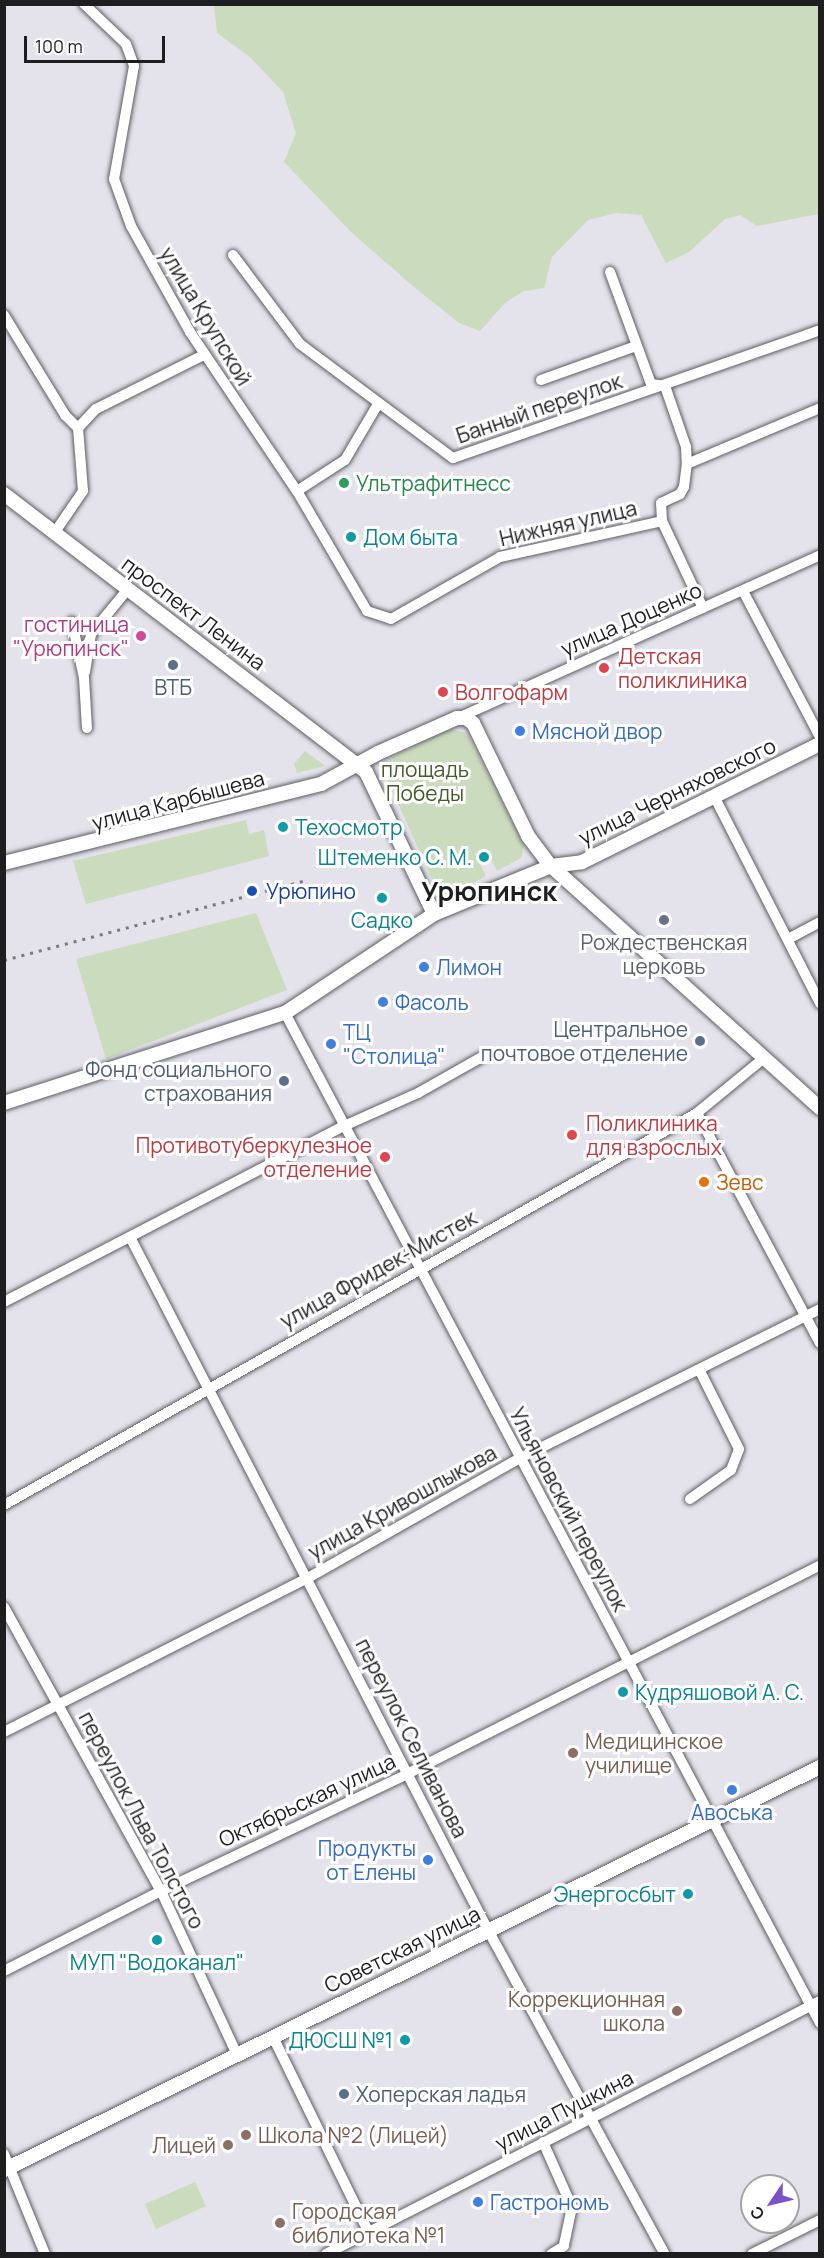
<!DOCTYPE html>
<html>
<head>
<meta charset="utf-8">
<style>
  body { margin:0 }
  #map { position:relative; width:824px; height:2258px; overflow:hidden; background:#e4e2ea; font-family:Manrope,sans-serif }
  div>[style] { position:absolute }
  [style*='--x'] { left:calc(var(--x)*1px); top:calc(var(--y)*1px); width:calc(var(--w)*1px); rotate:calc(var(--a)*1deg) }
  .green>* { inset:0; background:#cbdbbd }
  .roads { filter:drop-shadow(0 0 2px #5e5d64) drop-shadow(0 0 2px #5e5d64) }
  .minor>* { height:10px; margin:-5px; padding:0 5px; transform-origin:5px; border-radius:5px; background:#fff }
  .major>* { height:14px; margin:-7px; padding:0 7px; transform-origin:7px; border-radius:7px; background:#fff }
  .rail>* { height:3px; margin-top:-1.5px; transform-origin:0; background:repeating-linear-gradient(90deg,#7c7b80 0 3px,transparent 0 9px) }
  .dots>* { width:16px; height:16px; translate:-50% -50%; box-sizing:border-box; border:3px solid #fff; border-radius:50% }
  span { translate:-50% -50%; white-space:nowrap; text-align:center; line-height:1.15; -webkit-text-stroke:6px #fff; paint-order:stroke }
  .street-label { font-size:21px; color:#1e1d20 }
  .leisure-label { font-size:21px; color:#27864d }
  .left { translate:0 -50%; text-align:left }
  .culture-label { font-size:21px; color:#0d838f }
  .right { translate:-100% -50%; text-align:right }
  .hotel-label { font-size:21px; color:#b23c85 }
  .health-label { font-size:21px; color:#be3a42 }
  .service-label { font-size:21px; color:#4e5e75 }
  .shop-label { font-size:21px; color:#366cbe }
  .park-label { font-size:21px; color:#445c2a }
  .transit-label { font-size:21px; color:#164399 }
  .worship-label { font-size:21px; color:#5b616d }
  .food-label { font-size:21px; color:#c56008 }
  .education-label { font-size:21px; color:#785e54 }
  .district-label { font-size:27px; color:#1e1d20; font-weight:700 }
  .frame { position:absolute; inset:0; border:6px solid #1e1d20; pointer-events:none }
  .north { position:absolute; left:740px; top:2174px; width:60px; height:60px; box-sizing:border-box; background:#fff; border:2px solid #a5a5a6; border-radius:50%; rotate:235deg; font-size:16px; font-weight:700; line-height:24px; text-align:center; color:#1e1d20 }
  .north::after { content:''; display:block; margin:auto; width:21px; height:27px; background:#7c52cb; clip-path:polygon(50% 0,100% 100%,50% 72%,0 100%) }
  .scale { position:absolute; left:24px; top:36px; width:141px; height:27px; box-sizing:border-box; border:3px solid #1e1d20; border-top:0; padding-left:8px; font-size:18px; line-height:21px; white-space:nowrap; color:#1e1d20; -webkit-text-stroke:4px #fff; paint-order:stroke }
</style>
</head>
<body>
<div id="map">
  <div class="green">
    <div style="clip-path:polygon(214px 5px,819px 5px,819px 214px,757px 226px,740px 215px,725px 219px,689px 252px,666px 263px,641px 215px,616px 213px,588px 220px,552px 257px,544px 288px,524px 291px,505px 303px,480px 331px,459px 323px,414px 287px,351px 232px,284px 162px,296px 133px,283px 92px,250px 57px,217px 33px)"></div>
    <div style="clip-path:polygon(449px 729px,467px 733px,524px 846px,521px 858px,497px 871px,485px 848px,475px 854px,486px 876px,449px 895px,436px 888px,380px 763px)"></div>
    <div style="clip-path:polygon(305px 751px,325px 766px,297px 773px,294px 764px)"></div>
    <div style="clip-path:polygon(246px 820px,249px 834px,264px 830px,269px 856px,86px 904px,73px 861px)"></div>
    <div style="clip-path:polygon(256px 913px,287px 990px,106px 1059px,76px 959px)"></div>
    <div style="clip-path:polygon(195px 2182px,206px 2206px,156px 2229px,145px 2204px)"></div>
  </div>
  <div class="roads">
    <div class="minor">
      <div style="--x:84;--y:4;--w:58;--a:43.6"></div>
      <div style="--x:126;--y:44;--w:23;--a:70"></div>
      <div style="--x:134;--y:66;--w:115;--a:100"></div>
      <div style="--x:114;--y:179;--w:50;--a:70.1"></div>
      <div style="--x:131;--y:226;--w:121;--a:60.9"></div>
      <div style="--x:190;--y:332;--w:192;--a:56.1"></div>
      <div style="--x:297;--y:491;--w:139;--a:59.7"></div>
      <div style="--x:367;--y:611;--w:25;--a:18"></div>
      <div style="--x:391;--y:619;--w:125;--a:-29.6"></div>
      <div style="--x:500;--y:557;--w:166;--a:-12.5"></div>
      <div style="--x:662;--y:521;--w:18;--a:-93"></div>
      <div style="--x:661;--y:503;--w:21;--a:-25"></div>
      <div style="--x:680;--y:494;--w:8;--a:-60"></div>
      <div style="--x:684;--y:487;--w:23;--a:-83"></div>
      <div style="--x:687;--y:464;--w:144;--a:-22.8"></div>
      <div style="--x:233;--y:255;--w:111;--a:53"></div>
      <div style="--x:300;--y:344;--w:191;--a:36.7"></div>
      <div style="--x:453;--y:458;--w:389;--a:-19.2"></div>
      <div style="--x:610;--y:272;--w:119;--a:69.9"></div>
      <div style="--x:651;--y:384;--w:14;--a:8"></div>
      <div style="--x:665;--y:386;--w:65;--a:71"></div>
      <div style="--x:686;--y:447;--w:17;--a:87"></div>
      <div style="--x:4;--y:315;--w:117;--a:58.6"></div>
      <div style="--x:65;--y:415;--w:18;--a:45"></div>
      <div style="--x:541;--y:380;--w:101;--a:-19.7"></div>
      <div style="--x:78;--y:428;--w:26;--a:-47"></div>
      <div style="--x:96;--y:409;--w:121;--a:-26.6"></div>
      <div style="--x:297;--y:491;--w:57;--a:-32.9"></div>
      <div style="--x:345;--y:460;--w:65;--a:-59.5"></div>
      <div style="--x:662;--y:521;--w:96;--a:64.8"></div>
      <div style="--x:55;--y:532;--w:50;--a:-55.7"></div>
      <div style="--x:83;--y:491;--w:63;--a:-94.5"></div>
      <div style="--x:743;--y:591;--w:165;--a:62.2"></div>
      <div style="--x:72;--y:622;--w:57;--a:77.9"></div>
      <div style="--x:84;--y:678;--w:50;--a:86.6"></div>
      <div style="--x:85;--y:672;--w:38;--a:-81"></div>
      <div style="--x:91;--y:634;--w:58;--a:-50.6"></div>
      <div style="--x:458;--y:718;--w:397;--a:-24.2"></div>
      <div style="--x:714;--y:796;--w:233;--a:62.9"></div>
      <div style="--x:788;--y:939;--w:36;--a:-28"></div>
      <div style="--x:285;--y:1013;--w:1143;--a:62.09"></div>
      <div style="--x:697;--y:1113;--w:261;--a:61.9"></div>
      <div style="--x:130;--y:1237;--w:780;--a:62.68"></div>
      <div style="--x:488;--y:1930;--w:369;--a:61.4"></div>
      <div style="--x:4;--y:1302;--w:383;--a:-27.4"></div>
      <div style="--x:344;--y:1126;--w:81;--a:-24"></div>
      <div style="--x:418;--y:1093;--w:73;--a:-29.4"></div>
      <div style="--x:690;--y:1499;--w:50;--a:-35.3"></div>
      <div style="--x:731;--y:1470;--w:22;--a:-69"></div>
      <div style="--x:739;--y:1449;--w:87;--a:-116.6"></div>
      <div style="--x:4;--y:1505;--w:796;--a:-29.49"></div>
      <div style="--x:697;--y:1113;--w:87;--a:-39.4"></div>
      <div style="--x:4;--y:1607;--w:325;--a:61.1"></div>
      <div style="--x:161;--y:1891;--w:181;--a:65.1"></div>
      <div style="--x:4;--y:1732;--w:341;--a:-26.9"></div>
      <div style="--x:308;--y:1578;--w:244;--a:-29.5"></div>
      <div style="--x:520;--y:1458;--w:335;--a:-26.4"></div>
      <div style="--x:4;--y:1971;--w:176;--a:-27"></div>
      <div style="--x:161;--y:1891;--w:275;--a:-25.4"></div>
      <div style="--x:409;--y:1773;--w:461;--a:-26.8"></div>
      <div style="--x:273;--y:2037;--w:216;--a:63.9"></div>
      <div style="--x:543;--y:2142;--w:71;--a:66"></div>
      <div style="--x:572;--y:2207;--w:40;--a:102"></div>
      <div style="--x:564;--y:2246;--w:15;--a:148"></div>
      <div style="--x:4;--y:2154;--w:108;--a:67.7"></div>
      <div style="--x:326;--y:2254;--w:555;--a:-27.12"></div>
      <div style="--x:752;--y:2254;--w:76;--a:-26.6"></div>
    </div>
    <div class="major">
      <div style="--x:4;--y:494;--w:456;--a:37.5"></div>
      <div style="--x:366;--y:772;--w:157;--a:64.4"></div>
      <div style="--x:4;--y:863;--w:327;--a:-14"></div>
      <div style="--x:321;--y:784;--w:65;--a:-28.5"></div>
      <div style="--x:378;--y:753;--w:86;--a:-23.9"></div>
      <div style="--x:457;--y:718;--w:9;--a:0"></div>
      <div style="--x:466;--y:718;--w:9;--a:36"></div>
      <div style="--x:473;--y:723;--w:126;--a:64"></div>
      <div style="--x:528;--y:836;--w:38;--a:53"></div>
      <div style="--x:551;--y:866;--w:362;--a:42"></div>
      <div style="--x:4;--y:1103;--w:295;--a:-17.8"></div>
      <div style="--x:285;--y:1013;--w:179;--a:-33.6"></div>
      <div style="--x:434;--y:914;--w:126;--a:-22.3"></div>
      <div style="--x:551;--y:866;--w:31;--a:-7"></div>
      <div style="--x:582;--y:862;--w:266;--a:-26.4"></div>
      <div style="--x:4;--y:2170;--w:910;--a:-26.28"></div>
    </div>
  </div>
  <div class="rail">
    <div style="--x:4;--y:960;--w:310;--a:-14.8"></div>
  </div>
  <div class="dots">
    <div style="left:344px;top:483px;background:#2e9e5b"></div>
    <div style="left:351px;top:537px;background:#0f9aa8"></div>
    <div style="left:141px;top:636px;background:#d1479c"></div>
    <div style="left:173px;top:665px;background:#5c6f8a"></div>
    <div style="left:604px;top:668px;background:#e0444e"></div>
    <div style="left:443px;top:692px;background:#e0444e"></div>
    <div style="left:520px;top:731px;background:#3f7fe0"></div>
    <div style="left:283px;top:827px;background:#0f9aa8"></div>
    <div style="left:484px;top:857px;background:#0f9aa8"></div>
    <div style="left:252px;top:891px;background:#1a4fb4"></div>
    <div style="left:382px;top:898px;background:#0f9aa8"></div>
    <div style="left:664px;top:920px;background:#6b7280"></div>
    <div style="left:424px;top:967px;background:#3f7fe0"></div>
    <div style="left:383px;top:1002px;background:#3f7fe0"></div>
    <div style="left:700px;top:1041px;background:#5c6f8a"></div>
    <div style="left:331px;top:1044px;background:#3f7fe0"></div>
    <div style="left:284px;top:1081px;background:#5c6f8a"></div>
    <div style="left:572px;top:1135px;background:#e0444e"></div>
    <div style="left:385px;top:1157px;background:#e0444e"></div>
    <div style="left:704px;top:1182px;background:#e8710a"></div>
    <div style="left:623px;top:1692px;background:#0f9aa8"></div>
    <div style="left:573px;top:1753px;background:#8d6e63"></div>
    <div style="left:732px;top:1790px;background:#3f7fe0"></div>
    <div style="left:428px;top:1860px;background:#3f7fe0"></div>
    <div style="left:688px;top:1894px;background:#0f9aa8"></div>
    <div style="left:157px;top:1940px;background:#0f9aa8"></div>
    <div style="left:677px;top:2011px;background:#8d6e63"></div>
    <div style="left:405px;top:2040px;background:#0f9aa8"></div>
    <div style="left:344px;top:2094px;background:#5c6f8a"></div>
    <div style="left:246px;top:2135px;background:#8d6e63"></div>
    <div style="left:228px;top:2145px;background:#8d6e63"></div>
    <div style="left:478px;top:2202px;background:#3f7fe0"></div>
    <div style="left:280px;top:2223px;background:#8d6e63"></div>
  </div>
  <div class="street-label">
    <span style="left:206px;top:316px;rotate:59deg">улица Крупской</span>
    <span style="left:539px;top:408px;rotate:-19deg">Банный переулок</span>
    <span style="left:568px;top:523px;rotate:-13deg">Нижняя улица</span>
    <span style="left:194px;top:613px;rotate:37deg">проспект Ленина</span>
    <span style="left:631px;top:619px;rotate:-24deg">улица Доценко</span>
    <span style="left:677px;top:791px;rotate:-26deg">улица Черняховского</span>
    <span style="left:178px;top:800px;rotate:-15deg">улица Карбышева</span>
    <span style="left:378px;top:1269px;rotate:-29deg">улица Фридек-Мистек</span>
    <span style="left:402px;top:1502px;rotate:-29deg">улица Кривошлыкова</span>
    <span style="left:569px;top:1509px;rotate:62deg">Ульяновский переулок</span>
    <span style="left:412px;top:1738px;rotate:63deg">переулок Селиванова</span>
    <span style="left:307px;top:1800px;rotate:-25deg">Октябрьская улица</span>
    <span style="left:142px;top:1820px;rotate:62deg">переулок Льва Толстого</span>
    <span style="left:402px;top:1949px;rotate:-26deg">Советская улица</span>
    <span style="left:564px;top:2110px;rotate:-27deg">улица Пушкина</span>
  </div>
  <div class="leisure-label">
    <span class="left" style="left:356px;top:483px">Ультрафитнесс</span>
  </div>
  <div class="culture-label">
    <span class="left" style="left:363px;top:537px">Дом быта</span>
    <span class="left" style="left:295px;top:827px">Техосмотр</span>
    <span class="right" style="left:472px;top:857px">Штеменко С. М.</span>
    <span style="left:382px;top:920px">Садко</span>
    <span class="left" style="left:635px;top:1692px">Кудряшовой А. С.</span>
    <span class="right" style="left:676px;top:1894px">Энергосбыт</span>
    <span style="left:157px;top:1962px">МУП "Водоканал"</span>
    <span class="right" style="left:393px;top:2040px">ДЮСШ №1</span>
  </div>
  <div class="hotel-label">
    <span class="right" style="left:129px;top:636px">гостиница<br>"Урюпинск"</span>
  </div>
  <div class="health-label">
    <span class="left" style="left:618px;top:668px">Детская<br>поликлиника</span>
    <span class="left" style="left:455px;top:692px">Волгофарм</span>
    <span class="left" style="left:586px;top:1135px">Поликлиника<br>для взрослых</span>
    <span class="right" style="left:372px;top:1157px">Противотуберкулезное<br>отделение</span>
  </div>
  <div class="service-label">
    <span style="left:173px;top:687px">ВТБ</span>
    <span class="right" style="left:688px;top:1041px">Центральное<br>почтовое отделение</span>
    <span class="right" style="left:272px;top:1081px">Фонд социального<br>страхования</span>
    <span class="left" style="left:356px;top:2094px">Хоперская ладья</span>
  </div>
  <div class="shop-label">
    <span class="left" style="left:532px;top:731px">Мясной двор</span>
    <span class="left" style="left:436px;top:967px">Лимон</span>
    <span class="left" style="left:395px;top:1002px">Фасоль</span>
    <span class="left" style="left:343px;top:1044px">ТЦ<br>"Столица"</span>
    <span style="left:732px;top:1812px">Авоська</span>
    <span class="right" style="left:416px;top:1860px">Продукты<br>от Елены</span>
    <span class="left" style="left:490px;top:2202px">Гастрономъ</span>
  </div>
  <div class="park-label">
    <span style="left:425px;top:781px">площадь<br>Победы</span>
  </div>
  <div class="transit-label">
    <span class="left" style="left:266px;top:891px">Урюпино</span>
  </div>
  <div class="worship-label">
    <span style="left:664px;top:954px">Рождественская<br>церковь</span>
  </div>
  <div class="food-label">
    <span class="left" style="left:716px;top:1182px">Зевс</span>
  </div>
  <div class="education-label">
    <span class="left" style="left:585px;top:1753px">Медицинское<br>училище</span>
    <span class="right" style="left:665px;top:2011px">Коррекционная<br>школа</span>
    <span class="left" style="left:258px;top:2135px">Школа №2 (Лицей)</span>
    <span class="right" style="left:216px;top:2145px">Лицей</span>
    <span class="left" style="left:292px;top:2223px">Городская<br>библиотека №1</span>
  </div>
  <div class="district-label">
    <span style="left:489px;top:891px">Урюпинск</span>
  </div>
  <div class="frame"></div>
  <div class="north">С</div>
  <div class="scale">100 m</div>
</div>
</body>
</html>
